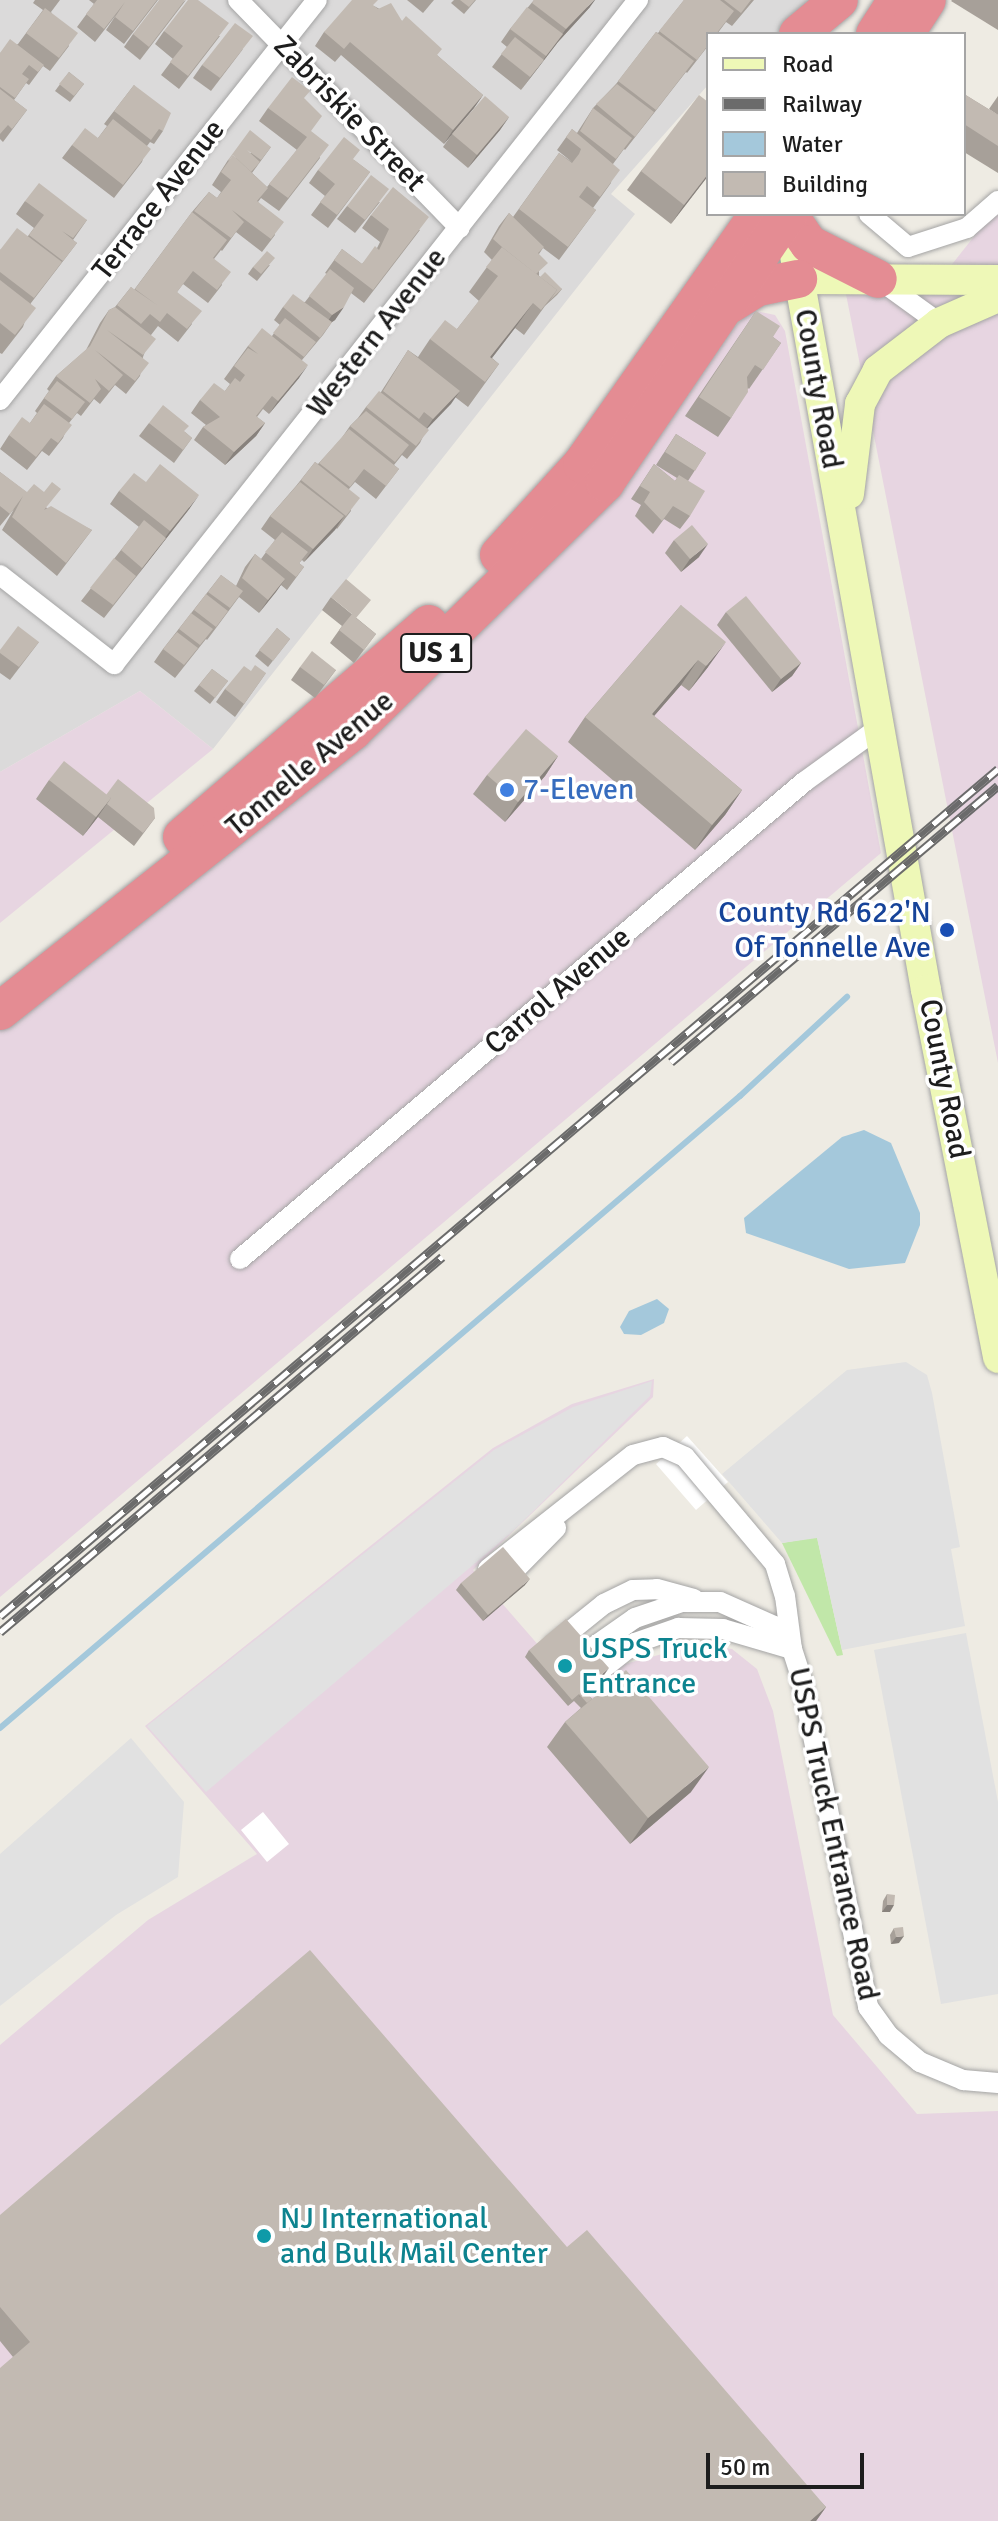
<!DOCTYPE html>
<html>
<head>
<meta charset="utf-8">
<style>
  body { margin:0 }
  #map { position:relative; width:998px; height:2521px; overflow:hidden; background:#eeebe3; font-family:Signika,sans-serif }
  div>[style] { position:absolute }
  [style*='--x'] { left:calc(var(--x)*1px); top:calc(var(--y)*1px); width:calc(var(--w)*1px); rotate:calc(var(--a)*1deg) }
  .residential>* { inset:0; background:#dbdada }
  .industrial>* { inset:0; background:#e7d5e1 }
  .grass>* { inset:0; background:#c1e7a9 }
  .parking>* { inset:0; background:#e1e1e1 }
  .water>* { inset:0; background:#a4c8db }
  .pier>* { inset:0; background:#fff }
  .stream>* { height:6px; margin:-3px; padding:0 3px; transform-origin:3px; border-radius:3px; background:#a4c8db }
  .roads { filter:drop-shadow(0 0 2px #a4a4a4) drop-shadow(0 0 2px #a4a4a4) }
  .street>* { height:20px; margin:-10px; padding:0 10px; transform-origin:10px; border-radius:10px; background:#fff }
  .secondary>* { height:30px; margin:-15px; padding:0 15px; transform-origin:15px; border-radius:15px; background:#eef8b7 }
  .highway>* { height:38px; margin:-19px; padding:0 19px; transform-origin:19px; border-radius:19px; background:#e48c93 }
  .rail>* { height:9px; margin-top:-4.5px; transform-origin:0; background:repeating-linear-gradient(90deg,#fff 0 18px,#6b6b6b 0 36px); box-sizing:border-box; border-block:2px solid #6b6b6b }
  .wall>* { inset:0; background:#a7a099 }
  .shaded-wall>* { inset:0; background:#88827d }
  .building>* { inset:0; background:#c2bab2 }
  .dots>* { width:22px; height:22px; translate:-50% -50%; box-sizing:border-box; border:4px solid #fff; border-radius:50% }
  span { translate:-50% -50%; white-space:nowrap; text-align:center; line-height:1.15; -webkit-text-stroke:7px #fff; paint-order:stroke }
  .shield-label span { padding:2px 6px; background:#fff; border:2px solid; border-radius:6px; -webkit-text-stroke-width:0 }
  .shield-label { font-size:28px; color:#1d1d1d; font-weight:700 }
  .street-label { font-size:30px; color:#1d1d1d }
  .shop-label { font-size:30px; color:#366cbe }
  .left { translate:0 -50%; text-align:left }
  .transit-label { font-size:30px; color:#164399 }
  .right { translate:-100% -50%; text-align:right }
  .culture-label { font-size:30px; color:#0d838f }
  .legend { position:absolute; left:706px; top:32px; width:260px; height:184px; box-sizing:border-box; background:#fff; border:2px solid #a5a5a5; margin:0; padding:10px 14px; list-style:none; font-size:24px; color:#1d1d1d }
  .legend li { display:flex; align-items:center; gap:16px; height:40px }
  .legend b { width:40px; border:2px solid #a5a5a5 }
  .scale { position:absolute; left:706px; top:2453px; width:158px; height:36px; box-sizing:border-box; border:4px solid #1d1d1d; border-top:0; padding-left:10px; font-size:24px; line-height:28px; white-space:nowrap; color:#1d1d1d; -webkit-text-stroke:6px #fff; paint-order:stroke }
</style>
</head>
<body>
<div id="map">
  <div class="residential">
    <div style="clip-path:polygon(0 0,817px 0,779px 34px,708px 34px,708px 85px,611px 194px,635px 214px,213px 749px,140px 691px,0 772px)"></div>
  </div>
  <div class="industrial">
    <div style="clip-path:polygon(998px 206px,998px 1063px,842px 274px,942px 277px)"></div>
    <div style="clip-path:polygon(751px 310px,775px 315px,785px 331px,881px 853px,0 1597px,0 1030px,192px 881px)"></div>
    <div style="clip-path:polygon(140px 691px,213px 749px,0 923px,0 772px)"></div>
    <div style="clip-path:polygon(654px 1379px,653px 1397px,473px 1570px,581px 1694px,621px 1665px,696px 1645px,732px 1649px,757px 1669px,773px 1711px,833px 2015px,917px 2114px,998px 2111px,998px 2521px,0 2521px,0 2045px,148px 1920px,257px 1854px,145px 1726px,493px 1448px,572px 1404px)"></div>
  </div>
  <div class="grass">
    <div style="clip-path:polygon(817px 1537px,843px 1655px,837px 1656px,782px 1543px)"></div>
  </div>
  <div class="parking">
    <div style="clip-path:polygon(906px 1362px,927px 1375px,932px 1393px,960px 1547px,951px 1549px,965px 1626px,842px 1650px,817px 1538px,782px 1543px,722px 1474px,847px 1370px)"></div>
    <div style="clip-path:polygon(652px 1381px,650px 1396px,513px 1531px,206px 1792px,147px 1726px,494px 1450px,573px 1407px)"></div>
    <div style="clip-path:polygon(966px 1633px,998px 1802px,998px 1994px,941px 2004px,874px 1650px)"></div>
    <div style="clip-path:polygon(131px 1738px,184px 1802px,178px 1877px,116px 1915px,0 2006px,0 1854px)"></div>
  </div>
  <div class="water">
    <div style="clip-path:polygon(864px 1130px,891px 1143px,920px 1213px,920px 1225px,905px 1263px,849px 1269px,746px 1233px,744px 1218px,842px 1137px)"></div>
    <div style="clip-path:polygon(657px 1299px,669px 1309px,664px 1323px,641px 1335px,624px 1334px,620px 1327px,629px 1311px)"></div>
  </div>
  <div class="pier">
    <div style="clip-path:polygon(687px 1436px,728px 1482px,696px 1510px,656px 1464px)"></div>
    <div style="clip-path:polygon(263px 1812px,289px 1844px,267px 1862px,241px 1830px)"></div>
  </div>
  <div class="stream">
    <div style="--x:0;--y:1728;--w:973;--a:-40.5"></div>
    <div style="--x:740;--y:1096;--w:146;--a:-42.8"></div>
  </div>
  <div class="roads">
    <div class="street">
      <div style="--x:238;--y:0;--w:318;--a:45.8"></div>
      <div style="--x:869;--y:214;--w:51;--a:40.2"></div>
      <div style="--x:908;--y:247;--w:62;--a:-17.9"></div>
      <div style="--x:967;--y:228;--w:41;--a:-41.1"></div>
      <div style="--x:881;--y:281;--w:72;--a:35.9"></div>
      <div style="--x:0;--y:400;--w:510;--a:-51.6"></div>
      <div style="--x:0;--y:575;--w:145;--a:38"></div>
      <div style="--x:114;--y:664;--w:846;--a:-51.72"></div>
      <div style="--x:240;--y:1259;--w:739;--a:-40.22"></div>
      <div style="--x:804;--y:782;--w:94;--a:-35.9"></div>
      <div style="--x:488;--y:1569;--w:184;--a:-38.2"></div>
      <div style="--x:633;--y:1455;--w:31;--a:-15"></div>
      <div style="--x:663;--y:1447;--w:24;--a:24"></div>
      <div style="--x:685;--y:1457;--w:140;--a:49.9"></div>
      <div style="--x:775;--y:1564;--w:34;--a:73"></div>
      <div style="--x:785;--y:1596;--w:53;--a:82.5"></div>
      <div style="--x:500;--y:1585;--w:80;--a:-45.5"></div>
      <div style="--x:553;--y:1645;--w:65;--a:-38.8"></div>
      <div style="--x:604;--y:1604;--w:32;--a:-26"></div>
      <div style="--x:633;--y:1590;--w:24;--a:-2"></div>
      <div style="--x:657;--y:1589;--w:38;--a:15"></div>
      <div style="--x:571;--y:1663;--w:78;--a:-35.1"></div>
      <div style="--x:635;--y:1618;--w:50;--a:-18.8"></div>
      <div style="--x:682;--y:1602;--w:38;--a:0"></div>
      <div style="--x:720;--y:1602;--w:59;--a:24"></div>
      <div style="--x:774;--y:1626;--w:29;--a:52"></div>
      <div style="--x:792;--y:1649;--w:29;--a:72"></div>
      <div style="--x:801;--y:1677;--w:337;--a:78.5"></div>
      <div style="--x:868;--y:2007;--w:34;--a:54"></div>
      <div style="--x:888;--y:2035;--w:42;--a:40.2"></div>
      <div style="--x:920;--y:2062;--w:47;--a:22.7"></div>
      <div style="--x:963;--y:2080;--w:35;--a:5"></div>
      <div style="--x:587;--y:1681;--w:61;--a:-38.4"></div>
      <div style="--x:635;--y:1643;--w:46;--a:-19.2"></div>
      <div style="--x:678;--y:1628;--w:45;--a:1.3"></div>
      <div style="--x:723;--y:1629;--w:72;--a:16.2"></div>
    </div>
    <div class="secondary">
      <div style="--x:788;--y:216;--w:786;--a:79.89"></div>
      <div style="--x:926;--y:990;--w:375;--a:78.9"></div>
      <div style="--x:798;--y:279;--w:200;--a:0.3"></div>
      <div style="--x:849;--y:494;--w:91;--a:-83"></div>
      <div style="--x:860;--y:404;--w:38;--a:-62"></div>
      <div style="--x:878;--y:370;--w:77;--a:-37.6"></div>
      <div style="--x:939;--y:323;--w:64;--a:-23.8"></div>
    </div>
    <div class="highway">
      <div style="--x:798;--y:34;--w:53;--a:-39.7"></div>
      <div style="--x:875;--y:34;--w:40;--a:-57.1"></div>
      <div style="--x:905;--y:34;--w:40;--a:-57.1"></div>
      <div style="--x:788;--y:214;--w:37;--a:55"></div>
      <div style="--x:809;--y:244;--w:77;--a:26.9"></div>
      <div style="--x:729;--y:305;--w:34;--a:-32"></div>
      <div style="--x:758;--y:287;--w:41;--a:-11.3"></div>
      <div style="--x:499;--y:555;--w:123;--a:-47.6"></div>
      <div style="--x:582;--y:464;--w:299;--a:-54.8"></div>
      <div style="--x:182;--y:837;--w:326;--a:-40.8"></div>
      <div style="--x:0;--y:1011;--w:451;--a:-38.4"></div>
      <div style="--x:353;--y:731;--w:354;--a:-44.5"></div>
      <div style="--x:605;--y:483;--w:325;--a:-55.8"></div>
    </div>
  </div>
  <div class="rail">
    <div style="--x:671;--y:1062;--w:428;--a:-40.2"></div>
    <div style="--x:0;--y:1616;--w:1309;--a:-40.32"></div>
    <div style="--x:0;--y:1632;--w:580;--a:-40.31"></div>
  </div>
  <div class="wall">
    <div style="clip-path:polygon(35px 0,60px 0,51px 12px,69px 46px,50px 71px,43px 66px,29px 85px,26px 83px,14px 100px,27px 110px,3px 142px,0 139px,0 53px,18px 44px,43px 10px,33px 3px)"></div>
    <div style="clip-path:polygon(89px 0,158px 0,124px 44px,106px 30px,116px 15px,95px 42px,77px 27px,94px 4px)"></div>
    <div style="clip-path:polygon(186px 0,140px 60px,124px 47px,133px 34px)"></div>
    <div style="clip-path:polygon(407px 0,434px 0,423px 13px)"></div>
    <div style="clip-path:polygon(454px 0,476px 0,464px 14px,451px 3px)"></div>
    <div style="clip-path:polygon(534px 0,590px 7px,558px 42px,521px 90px,492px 67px,507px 47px,501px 42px,510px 29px)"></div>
    <div style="clip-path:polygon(684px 0,754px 0,732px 26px,726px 22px,717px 34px,708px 34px,708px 46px,687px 73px,686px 72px,625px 150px,624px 149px,613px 164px,611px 183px,593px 208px,596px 210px,559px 260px,543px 248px,539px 254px,539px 276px,562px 289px,557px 295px,545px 306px,524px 335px,515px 328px,492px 358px,499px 364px,468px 407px,455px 397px,427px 428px,420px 443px,407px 459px,402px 455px,394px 465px,399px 469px,376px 499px,355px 482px,349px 489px,351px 511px,337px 529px,336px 528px,304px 562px,302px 560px,299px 563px,304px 567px,287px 590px,281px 585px,259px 613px,239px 597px,219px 624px,207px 640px,206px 639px,175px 678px,154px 662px,163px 649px,221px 575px,236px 586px,245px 567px,255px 554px,261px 559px,275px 540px,261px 529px,270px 516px,296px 486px,315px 462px,318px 464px,341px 439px,350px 426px,358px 418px,366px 407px,381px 392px,408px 350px,418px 357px,430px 339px,457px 329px,479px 301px,469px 292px,492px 260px,484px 252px,499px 226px,509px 213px,513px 217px,559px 153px,572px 162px,557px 150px,572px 129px,577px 133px,593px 108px,616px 84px,656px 32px,658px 33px)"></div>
    <div style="clip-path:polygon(952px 0,998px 0,998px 30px,951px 1px)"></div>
    <div style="clip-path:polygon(374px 6px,402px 21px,438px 56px,483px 95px,474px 108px,444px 144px,341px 55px,335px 62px,315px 46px,324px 32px)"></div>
    <div style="clip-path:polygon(164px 31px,220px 36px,179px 89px,161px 75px,173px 59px,155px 44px)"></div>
    <div style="clip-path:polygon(243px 49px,211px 91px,193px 78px,202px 65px)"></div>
    <div style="clip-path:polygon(69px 72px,84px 84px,70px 102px,55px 91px)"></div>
    <div style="clip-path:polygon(134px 85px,163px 131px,154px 144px,150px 142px,147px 146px,142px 162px,114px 198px,62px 158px,72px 145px,98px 138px,107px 126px,104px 124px)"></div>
    <div style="clip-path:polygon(964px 94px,998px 115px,998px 173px,964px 152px)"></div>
    <div style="clip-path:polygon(998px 96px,998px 115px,989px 109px)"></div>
    <div style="clip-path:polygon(305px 99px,311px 132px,320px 158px,279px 211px,261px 198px,258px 202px,275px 235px,262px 252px,236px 232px,222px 251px,221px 250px,214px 259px,222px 285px,208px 303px,183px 284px,177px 292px,192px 324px,178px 342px,158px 326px,151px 335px,143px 357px,140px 376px,126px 394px,115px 385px,100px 404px,94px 399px,81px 416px,77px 413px,69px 423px,63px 438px,49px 456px,42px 451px,27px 470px,0 449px,9px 435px,30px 423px,37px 413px,35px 411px,49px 391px,47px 389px,56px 376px,86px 350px,100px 323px,109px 310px,115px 307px,131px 287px,134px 290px,192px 212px,209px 192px,217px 198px,221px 192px,212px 185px,228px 160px,271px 147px,252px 173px,267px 187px,297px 150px,259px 121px,268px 108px)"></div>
    <div style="clip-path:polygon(708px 102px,708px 176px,671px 224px,627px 190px,641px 171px)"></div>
    <div style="clip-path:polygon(509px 117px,500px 130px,468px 168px,443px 147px,452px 134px)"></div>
    <div style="clip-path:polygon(354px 160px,370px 172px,328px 228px,311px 215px,325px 196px,309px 183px,318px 170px)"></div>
    <div style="clip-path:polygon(25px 201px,87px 220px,73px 240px,77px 243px,31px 303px,23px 327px,2px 354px,0 353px,0 250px,28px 236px,34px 228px,16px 214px)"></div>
    <div style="clip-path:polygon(380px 202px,355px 233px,337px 219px,347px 206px)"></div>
    <div style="clip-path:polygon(371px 215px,420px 230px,364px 303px,351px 293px,335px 320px,332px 322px,323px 335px,302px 360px,299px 378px,269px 414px,263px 409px,257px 417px,265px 423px,256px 436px,225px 465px,194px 440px,203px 427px,206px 425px,191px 413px,200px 400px,225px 391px,230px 384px,224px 379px,248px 346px,272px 336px,280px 325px,274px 320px,283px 307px,305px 302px,327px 274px,325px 273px,342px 249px,362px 264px,377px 248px,380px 242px,362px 228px)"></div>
    <div style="clip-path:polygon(270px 265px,257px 281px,248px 274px,253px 267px)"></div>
    <div style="clip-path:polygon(756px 311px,773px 337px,781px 343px,749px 389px,748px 388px,731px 418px,718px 437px,685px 416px)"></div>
    <div style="clip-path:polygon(149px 423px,185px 432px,192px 438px,174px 463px,139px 436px)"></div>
    <div style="clip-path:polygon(676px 434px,706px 453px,688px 481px,690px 516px,680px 529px,664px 519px,653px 534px,635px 516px,641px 505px,631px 499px,654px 464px,675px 481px,677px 478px,656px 465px)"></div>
    <div style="clip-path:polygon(0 472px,47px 508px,92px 530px,57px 576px,2px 530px,14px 509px,0 526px)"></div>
    <div style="clip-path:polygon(146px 482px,190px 508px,104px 618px,81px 601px,139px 527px,110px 504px,119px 491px)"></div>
    <div style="clip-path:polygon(674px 540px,699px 557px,681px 572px,665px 553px)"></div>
    <div style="clip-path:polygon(331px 597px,376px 634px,354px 663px,330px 643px,342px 626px,322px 610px)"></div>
    <div style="clip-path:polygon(681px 605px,708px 667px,689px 691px,681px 685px,654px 716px,742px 790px,725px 815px,695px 850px,568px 742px,585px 717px)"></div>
    <div style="clip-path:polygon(726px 612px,801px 663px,792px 676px,772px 692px,717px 625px)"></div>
    <div style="clip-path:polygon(277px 628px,290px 639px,268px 667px,255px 656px)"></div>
    <div style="clip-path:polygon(39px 642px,10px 680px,0 673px,0 650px)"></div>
    <div style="clip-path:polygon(300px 667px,336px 670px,315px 698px,291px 680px)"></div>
    <div style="clip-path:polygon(212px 669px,228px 681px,210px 704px,194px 691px)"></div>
    <div style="clip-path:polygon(266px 673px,235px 717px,216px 702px,225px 689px)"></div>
    <div style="clip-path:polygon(558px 756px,545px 776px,505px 822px,473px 794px,487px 775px)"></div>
    <div style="clip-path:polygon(49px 780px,106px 795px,155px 818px,134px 846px,98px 817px,83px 836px,36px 799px)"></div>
    <div style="clip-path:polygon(461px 1583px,525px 1585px,483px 1621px,456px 1590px)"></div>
    <div style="clip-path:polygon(529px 1650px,604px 1675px,585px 1692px,691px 1792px,630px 1844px,547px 1747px,565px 1722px,581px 1708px,574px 1701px,568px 1706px,525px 1657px)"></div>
    <div style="clip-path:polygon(887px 1894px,890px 1912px,882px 1912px,883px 1901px)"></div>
    <div style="clip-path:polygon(894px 1928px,899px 1943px,891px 1944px,890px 1935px)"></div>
    <div style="clip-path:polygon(0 2215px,567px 2247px,826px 2507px,816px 2521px,0 2521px,13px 2357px,0 2341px)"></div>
  </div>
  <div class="shaded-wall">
    <div style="clip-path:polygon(594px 0,595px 0,590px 7px,558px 42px,521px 90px,566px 29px)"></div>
    <div style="clip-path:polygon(483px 95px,474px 108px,444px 144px,453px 130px)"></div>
    <div style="clip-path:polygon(509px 117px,500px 130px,468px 168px,477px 155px)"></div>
    <div style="clip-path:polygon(708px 174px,708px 176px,671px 224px,684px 205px)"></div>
    <div style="clip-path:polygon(533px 303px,515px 328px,478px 376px,490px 357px)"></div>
    <div style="clip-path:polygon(344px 307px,335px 320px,323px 328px,332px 315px)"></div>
    <div style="clip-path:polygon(308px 365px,299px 378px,269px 414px,278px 401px)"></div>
    <div style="clip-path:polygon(460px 391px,451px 404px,424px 432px,433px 419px)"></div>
    <div style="clip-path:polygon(265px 423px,256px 436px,225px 465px,234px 452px)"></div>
    <div style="clip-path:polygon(199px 495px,190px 508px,133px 581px,170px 531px)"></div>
    <div style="clip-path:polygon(344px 516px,335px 530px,304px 562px,313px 549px)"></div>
    <div style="clip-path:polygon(708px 544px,699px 557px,681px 572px,690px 559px)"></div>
    <div style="clip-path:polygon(285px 579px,276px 592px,259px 613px,268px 600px)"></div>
    <div style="clip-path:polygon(726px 642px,708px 667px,689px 691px,706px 666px)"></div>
    <div style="clip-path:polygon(698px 660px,681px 685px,634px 739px,652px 714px)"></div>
    <div style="clip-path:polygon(801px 663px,792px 676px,772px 692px,781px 679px)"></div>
    <div style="clip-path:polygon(558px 756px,545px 776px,505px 822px,518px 802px)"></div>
    <div style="clip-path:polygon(742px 790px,725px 815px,695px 850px,712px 825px)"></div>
    <div style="clip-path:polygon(111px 798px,97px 818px,83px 836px,96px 817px)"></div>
    <div style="clip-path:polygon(530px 1579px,525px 1585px,483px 1621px,488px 1615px)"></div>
    <div style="clip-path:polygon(609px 1668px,604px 1675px,579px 1697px,584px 1690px)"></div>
    <div style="clip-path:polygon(709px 1767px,691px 1792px,630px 1844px,648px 1818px)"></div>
    <div style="clip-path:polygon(887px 1905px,894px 1905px,890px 1912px,882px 1912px)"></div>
    <div style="clip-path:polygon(904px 1936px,899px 1943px,891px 1944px,896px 1937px)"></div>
    <div style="clip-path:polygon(826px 2507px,816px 2521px,810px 2521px)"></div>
  </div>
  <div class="building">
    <div style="clip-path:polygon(97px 0,157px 0,133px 31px,115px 17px,125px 2px,104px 29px,86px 14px)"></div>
    <div style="clip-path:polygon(159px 0,185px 0,149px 47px,133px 34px)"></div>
    <div style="clip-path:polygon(188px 0,198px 0,229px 23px,188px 76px,170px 62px,183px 46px,164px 31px)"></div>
    <div style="clip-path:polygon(352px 0,378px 0,373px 5px,378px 9px,391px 3px,402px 21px,406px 16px,442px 49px,437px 55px,483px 95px,453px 130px,350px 42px,344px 49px,324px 32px)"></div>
    <div style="clip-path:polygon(460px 0,475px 0,469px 7px)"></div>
    <div style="clip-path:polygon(534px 0,594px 0,566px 29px,532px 3px)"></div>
    <div style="clip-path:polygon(684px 0,720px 0,734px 11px,716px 34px,708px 34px,708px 45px,697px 60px,659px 31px)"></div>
    <div style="clip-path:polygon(724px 0,751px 0,741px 13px)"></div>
    <div style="clip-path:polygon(527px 7px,563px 34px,546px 56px,510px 29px)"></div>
    <div style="clip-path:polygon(45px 8px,78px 33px,59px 58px,26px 33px)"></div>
    <div style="clip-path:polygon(235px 23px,253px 36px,220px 78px,202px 65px)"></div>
    <div style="clip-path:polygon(656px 32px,694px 61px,656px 110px,618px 81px)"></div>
    <div style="clip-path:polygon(515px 37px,544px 60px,530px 77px,501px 54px)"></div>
    <div style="clip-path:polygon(10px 39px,44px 65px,38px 72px,29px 65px,22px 74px,29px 79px,15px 98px,0 87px,0 53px)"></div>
    <div style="clip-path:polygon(69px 72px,84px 84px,74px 96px,59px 84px)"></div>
    <div style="clip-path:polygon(292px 77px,310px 91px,304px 98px,322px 116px,311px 131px,329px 145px,288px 198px,269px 184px,307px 137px,268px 108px)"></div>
    <div style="clip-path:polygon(617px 84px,654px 112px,635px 137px,596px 104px)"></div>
    <div style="clip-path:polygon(134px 85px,171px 113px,163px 131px,159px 129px,151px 140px,114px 111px)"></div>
    <div style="clip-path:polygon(0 89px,27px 110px,12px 129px,8px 125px,0 134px)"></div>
    <div style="clip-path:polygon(964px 94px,998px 115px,998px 146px,964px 124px)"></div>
    <div style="clip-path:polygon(699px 95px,708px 102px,708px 174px,684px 205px,641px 171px)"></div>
    <div style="clip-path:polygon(485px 96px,509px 117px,477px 155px,452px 134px)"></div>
    <div style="clip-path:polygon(593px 108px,632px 138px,616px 159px,580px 131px)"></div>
    <div style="clip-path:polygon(113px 119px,151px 149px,123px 185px,72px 145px,85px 128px,98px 138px)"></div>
    <div style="clip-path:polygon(572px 129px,620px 170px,600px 197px,587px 186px,579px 197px,596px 210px,568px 247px,519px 209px,559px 153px,572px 163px,579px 154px,581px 149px,566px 137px)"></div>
    <div style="clip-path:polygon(250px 130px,271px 147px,261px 160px,247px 150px,260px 162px,251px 172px,233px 155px,229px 161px,228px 160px)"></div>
    <div style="clip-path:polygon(344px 137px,360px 150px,353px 159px,370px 172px,337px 215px,320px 202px,335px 184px,318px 170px)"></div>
    <div style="clip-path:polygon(233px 155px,268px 188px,257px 201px,284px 222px,271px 239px,232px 210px,244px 222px,231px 238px,194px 211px,209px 192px,217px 198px,231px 180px,221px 172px)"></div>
    <div style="clip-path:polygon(371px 175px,389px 189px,365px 220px,347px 206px)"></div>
    <div style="clip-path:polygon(39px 183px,87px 220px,73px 238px,62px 231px,77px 243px,63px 261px,29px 235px,44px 215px,25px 201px)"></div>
    <div style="clip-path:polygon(393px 187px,429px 217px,373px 290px,334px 260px,342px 249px,362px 264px,375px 246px,379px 250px,389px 229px,371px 215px)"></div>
    <div style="clip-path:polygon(192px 212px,227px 240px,213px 258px,231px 272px,217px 290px,193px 271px,177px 292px,202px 311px,187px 329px,167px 313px,160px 322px,150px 314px,141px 324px,117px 305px,131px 287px,157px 305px,135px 289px)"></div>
    <div style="clip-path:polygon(509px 213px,544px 247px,538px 253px,548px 263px,536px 274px,502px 247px,493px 239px)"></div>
    <div style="clip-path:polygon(17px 228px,62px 262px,34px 298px,0 272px,0 250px)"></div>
    <div style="clip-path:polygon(502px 247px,557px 290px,541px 310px,533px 303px,490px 357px,499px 364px,485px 382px,430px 339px,445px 320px,457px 329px,498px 276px,486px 267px)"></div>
    <div style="clip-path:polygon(267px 251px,275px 258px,261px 274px,253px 267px)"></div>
    <div style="clip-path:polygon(330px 269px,354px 288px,344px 307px,332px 315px,309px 296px)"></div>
    <div style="clip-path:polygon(545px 272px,562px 289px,550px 300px,557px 290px,540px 277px)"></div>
    <div style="clip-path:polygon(0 280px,36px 308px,15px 335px,0 323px)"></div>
    <div style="clip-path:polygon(293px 294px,332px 322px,320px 338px,283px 307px)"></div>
    <div style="clip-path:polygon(115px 307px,156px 339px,143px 355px,107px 330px,149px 363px,135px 381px,95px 350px,123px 375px,109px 391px,95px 379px,101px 389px,90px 403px,56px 376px,90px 346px,109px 310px)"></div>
    <div style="clip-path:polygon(756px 311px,780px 326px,773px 337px,781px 343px,763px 370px,755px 365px,747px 377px,748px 392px,731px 418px,699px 397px)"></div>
    <div style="clip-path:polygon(285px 318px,316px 342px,304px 357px,273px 333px)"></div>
    <div style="clip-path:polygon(262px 328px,308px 365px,278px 401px,272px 396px,256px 416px,265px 423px,234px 452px,203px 427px,220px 417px,200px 400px,214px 383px,225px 391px,235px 378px,240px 382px,245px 375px,234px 366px,248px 348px,258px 354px,248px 346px)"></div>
    <div style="clip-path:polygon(408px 350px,460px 391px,433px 419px,424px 412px,419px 419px,383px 391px)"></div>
    <div style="clip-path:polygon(57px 381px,85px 402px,72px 419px,44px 398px)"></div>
    <div style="clip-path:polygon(379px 391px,429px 430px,416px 446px,366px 407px)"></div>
    <div style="clip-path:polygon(44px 404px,72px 425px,58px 443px,51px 438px,36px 457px,9px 435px,22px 417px,30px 423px)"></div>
    <div style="clip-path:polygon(163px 405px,189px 426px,184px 431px,192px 438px,183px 450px,149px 423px)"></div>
    <div style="clip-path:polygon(366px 411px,409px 445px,395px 462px,350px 426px)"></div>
    <div style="clip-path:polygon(349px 429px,399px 469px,386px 486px,364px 469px,350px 487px,319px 463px)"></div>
    <div style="clip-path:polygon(676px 434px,706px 453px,695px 471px,665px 452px)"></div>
    <div style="clip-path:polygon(315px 462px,360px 498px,346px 516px,301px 480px)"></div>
    <div style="clip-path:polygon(160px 464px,199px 495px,170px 531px,119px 491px,134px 473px,146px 482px)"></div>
    <div style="clip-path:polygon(654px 464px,675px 481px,679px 475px,705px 491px,690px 516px,673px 506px,662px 521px,644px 502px,650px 492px,640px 486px)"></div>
    <div style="clip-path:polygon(0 472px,27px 492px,34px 484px,44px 492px,52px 482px,61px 489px,44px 510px,51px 506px,92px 530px,66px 563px,12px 517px,23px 496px,10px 514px,0 506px)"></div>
    <div style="clip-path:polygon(300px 482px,344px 516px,313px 549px,270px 516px)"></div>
    <div style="clip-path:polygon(144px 520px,166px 538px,142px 568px,121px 550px)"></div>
    <div style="clip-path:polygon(692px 525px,708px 544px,690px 559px,674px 540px)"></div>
    <div style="clip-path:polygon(282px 532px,308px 552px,299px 563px,304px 567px,296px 577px,265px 552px)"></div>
    <div style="clip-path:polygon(255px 554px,285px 579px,268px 600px,242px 578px)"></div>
    <div style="clip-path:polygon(114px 558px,136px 576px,113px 605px,90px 588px)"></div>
    <div style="clip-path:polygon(221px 575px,243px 591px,230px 608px,208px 592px)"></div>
    <div style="clip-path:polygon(346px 579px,371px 600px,356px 618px,376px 634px,364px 650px,339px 630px,352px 614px,331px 597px)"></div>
    <div style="clip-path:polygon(206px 594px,228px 611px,216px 627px,194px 610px)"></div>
    <div style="clip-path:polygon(746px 596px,801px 663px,781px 679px,726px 612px)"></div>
    <div style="clip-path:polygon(681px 605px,726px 642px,706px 666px,698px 660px,652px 714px,742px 790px,712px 825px,585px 717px)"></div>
    <div style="clip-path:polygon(191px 613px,213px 629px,200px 645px,179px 629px)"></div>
    <div style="clip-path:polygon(18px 626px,39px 642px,19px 667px,0 653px,0 650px)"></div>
    <div style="clip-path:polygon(277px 628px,290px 639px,273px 661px,259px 650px)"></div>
    <div style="clip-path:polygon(177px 632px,198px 648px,184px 665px,163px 649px)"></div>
    <div style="clip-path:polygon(312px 651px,336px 670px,324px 685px,300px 667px)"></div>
    <div style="clip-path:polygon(255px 665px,266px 673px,244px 704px,225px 689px,244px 666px,251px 671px)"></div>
    <div style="clip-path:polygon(212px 669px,228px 681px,215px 698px,199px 685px)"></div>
    <div style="clip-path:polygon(526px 729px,558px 756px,518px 802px,487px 775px)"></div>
    <div style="clip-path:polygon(64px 761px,111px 798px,96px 817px,49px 780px)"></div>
    <div style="clip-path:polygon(118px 779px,154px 808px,155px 818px,143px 833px,107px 804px,111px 798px,106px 795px)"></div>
    <div style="clip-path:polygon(503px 1547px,530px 1579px,488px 1615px,461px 1583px)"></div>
    <div style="clip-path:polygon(566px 1619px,609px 1668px,584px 1690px,592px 1699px,587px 1703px,579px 1694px,572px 1700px,529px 1650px)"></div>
    <div style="clip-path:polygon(626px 1670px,709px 1767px,648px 1818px,565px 1722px)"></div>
    <div style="clip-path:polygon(887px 1894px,895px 1895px,894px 1905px,887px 1905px)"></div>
    <div style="clip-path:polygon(903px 1927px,904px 1936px,896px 1937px,894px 1928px)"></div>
    <div style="clip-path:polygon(310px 1950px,567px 2247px,587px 2230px,826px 2507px,810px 2521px,0 2521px,0 2368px,30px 2342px,0 2307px,0 2215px)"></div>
  </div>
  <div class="dots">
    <div style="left:507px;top:790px;background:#3f7fe0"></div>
    <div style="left:947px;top:930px;background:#1a4fb4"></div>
    <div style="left:565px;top:1666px;background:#0f9aa8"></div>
    <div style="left:264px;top:2236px;background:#0f9aa8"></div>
  </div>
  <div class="shield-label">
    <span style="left:436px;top:653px">US 1</span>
  </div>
  <div class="street-label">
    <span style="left:349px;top:114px;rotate:46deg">Zabriskie Street</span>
    <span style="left:159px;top:200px;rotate:-52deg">Terrace Avenue</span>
    <span style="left:377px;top:333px;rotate:-52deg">Western Avenue</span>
    <span style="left:818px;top:389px;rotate:80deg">County Road</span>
    <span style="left:310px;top:764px;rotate:-40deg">Tonnelle Avenue</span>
    <span style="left:558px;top:991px;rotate:-40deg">Carrol Avenue</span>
    <span style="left:944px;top:1079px;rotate:79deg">County Road</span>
    <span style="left:833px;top:1834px;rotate:78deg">USPS Truck Entrance Road</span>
  </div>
  <div class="shop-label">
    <span class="left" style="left:523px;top:790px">7-Eleven</span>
  </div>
  <div class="transit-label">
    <span class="right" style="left:931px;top:930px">County Rd 622'N<br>Of Tonnelle Ave</span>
  </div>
  <div class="culture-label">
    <span class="left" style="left:581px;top:1666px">USPS Truck<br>Entrance</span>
    <span class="left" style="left:280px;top:2236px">NJ International<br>and Bulk Mail Center</span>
  </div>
  <ul class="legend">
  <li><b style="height:10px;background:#eef8b7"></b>Road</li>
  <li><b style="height:10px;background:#6b6b6b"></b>Railway</li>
  <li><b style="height:22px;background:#a4c8db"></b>Water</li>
  <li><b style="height:22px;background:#c2bab2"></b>Building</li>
  </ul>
  <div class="scale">50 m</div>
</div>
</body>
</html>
